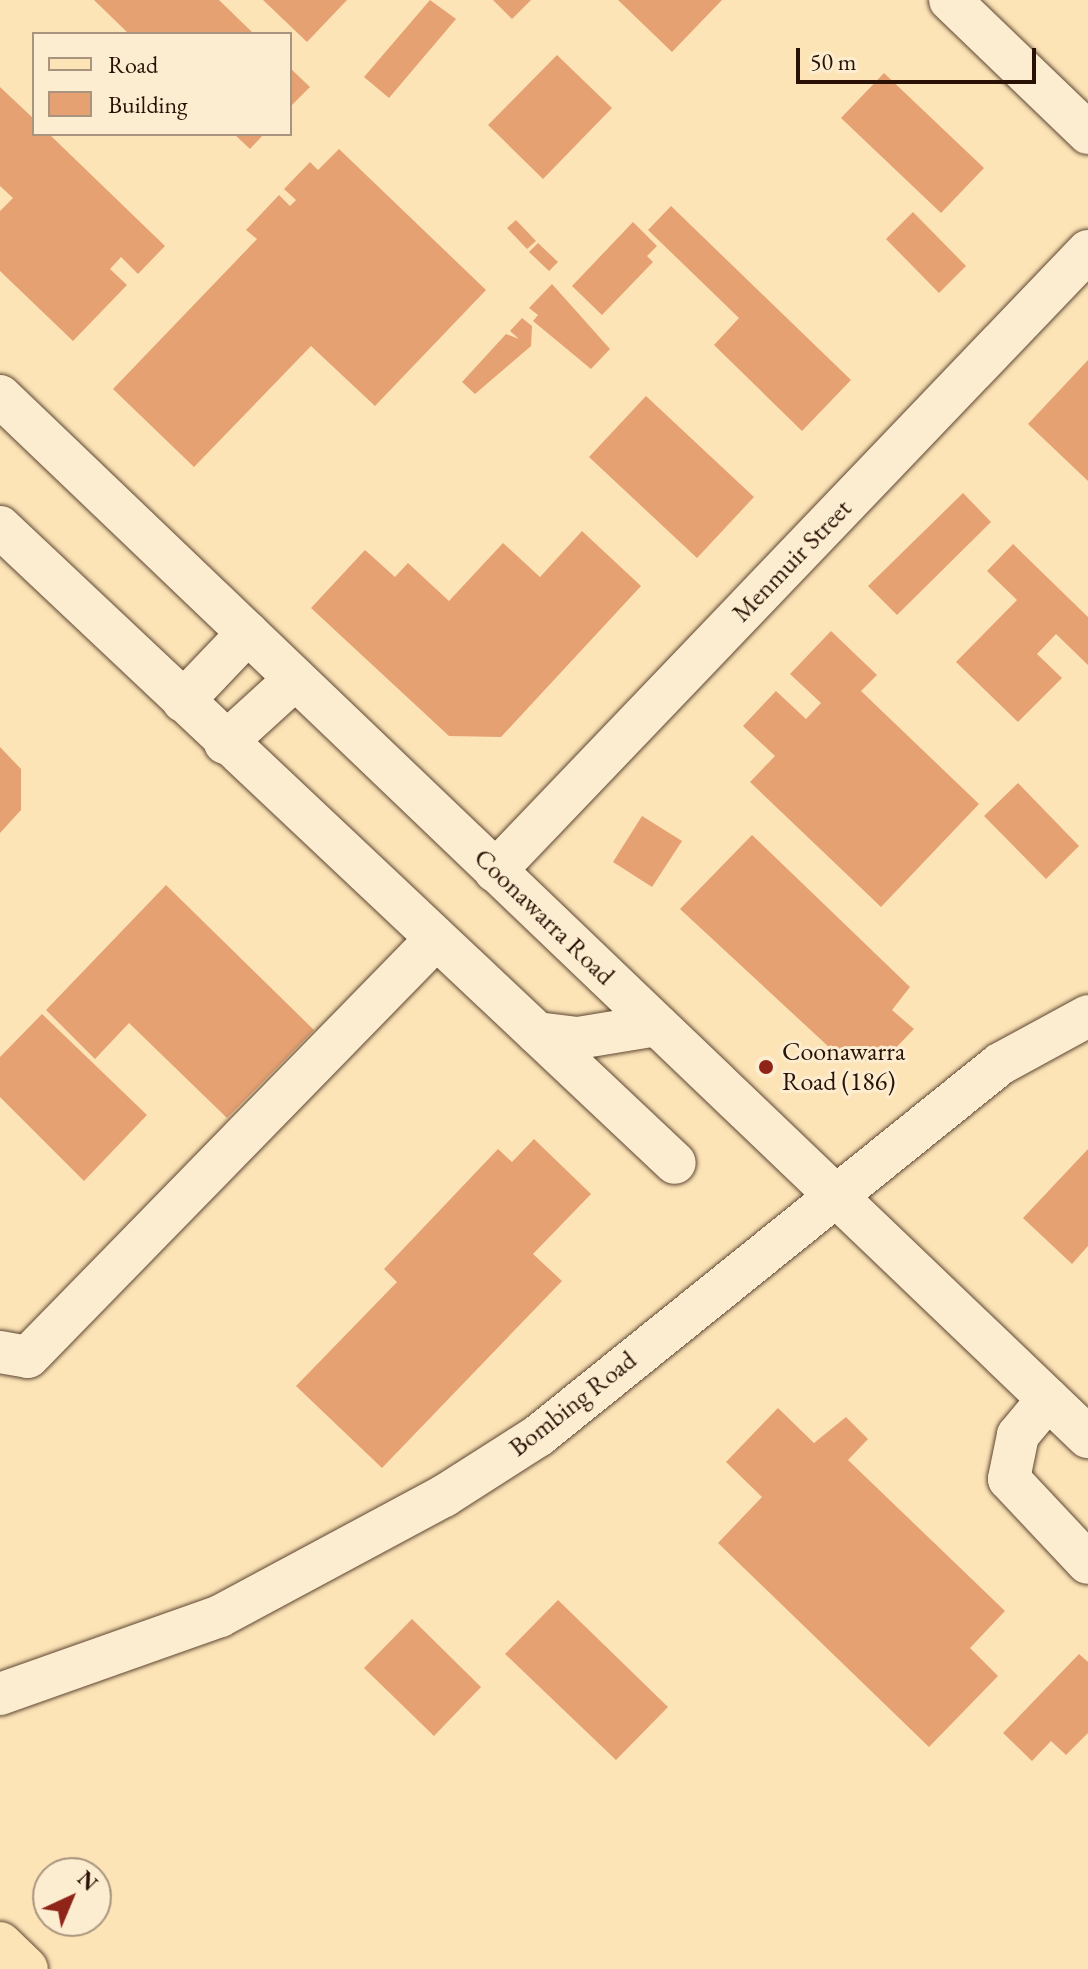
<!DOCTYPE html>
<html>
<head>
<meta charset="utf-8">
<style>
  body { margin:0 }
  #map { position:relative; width:1088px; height:1969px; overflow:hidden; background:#fce4b7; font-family:"EB Garamond",serif }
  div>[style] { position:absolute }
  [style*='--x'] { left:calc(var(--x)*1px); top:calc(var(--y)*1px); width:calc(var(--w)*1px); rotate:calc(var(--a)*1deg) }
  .building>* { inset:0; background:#e6a173 }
  .roads { filter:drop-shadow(0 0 2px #5e4632) drop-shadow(0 0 2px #5e4632) }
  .minor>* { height:42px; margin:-21px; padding:0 21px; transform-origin:21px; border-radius:21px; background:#fdedd0 }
  .major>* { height:44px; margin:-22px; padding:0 22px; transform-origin:22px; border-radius:22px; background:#fce4b7 }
  .dots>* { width:22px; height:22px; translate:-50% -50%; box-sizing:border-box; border:4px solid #fdedd0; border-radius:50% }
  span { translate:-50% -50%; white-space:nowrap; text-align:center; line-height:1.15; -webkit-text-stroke:6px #fdedd0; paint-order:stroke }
  .street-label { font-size:26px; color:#2a1106 }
  .poi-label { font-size:26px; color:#2a1106 }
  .left { translate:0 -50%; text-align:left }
  .legend { position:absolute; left:32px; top:32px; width:260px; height:104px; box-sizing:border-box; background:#fdedd0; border:2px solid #a9957f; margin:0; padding:10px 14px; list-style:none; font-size:24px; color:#2a1106 }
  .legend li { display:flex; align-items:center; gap:16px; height:40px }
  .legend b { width:40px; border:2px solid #a9957f }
  .north { position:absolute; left:32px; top:1857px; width:80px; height:80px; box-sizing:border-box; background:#fdedd0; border:2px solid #a9957f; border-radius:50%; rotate:44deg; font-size:22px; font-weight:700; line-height:32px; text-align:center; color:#2a1106 }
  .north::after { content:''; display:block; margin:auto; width:28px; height:36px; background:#8f2418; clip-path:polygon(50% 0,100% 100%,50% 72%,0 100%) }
  .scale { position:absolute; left:796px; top:48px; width:240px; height:36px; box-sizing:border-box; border:4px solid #2a1106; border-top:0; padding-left:10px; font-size:24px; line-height:28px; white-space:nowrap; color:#2a1106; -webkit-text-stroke:6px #fdedd0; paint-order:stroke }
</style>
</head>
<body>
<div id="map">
  <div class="building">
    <div style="clip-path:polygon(94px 0,219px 0,254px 34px,129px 34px)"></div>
    <div style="clip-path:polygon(263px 0,347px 0,307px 42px)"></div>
    <div style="clip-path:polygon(430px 0,456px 19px,389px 98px,364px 77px)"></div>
    <div style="clip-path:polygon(493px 0,531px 0,512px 19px)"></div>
    <div style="clip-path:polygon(618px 0,722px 0,672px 52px)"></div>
    <div style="clip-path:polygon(557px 55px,612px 108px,543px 179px,488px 125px)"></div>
    <div style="clip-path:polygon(290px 68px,310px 87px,290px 107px)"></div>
    <div style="clip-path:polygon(884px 73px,984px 168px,941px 213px,841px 118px)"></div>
    <div style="clip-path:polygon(0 87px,34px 119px,34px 134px,49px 134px,165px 246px,138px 274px,121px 257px,110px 269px,127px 285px,73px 341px,0 271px,0 211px,13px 198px,0 186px)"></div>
    <div style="clip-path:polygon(234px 134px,264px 134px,250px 149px)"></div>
    <div style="clip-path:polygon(339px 149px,486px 290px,375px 406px,311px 346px,194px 467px,113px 389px,257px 239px,246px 230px,279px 195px,290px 206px,296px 200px,284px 189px,310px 162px,318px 170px)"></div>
    <div style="clip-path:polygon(671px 206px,851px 380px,802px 431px,714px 345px,739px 318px,648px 230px)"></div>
    <div style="clip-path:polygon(913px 212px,966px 266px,939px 293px,886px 239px)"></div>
    <div style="clip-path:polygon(516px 220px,536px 241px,527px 249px,507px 228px)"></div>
    <div style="clip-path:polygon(633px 222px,657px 246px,647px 256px,653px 262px,602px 315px,572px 286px)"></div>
    <div style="clip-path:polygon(538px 243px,558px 262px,549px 271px,529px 252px)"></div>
    <div style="clip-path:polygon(552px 284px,610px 349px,591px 369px,533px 321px,538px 315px,529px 308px)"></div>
    <div style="clip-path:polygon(522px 318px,532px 326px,531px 346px,475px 394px,462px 382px,506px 334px,519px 339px,510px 331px)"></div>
    <div style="clip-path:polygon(1088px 360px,1088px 481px,1028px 424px)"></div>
    <div style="clip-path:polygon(646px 396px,754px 497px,697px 558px,589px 457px)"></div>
    <div style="clip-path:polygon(963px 493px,991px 522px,897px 615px,868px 586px)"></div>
    <div style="clip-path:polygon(582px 531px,641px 586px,501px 737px,449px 736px,311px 608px,365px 550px,395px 577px,408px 563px,449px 601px,503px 543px,540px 577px)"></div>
    <div style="clip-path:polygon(1013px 544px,1088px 617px,1088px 665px,1056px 634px,1037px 654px,1062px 678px,1018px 722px,956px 662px,1017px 600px,987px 571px)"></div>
    <div style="clip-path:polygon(831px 631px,877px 675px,861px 691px,979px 804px,881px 907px,750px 782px,775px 756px,743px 726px,776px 691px,806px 719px,821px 703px,790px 674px)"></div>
    <div style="clip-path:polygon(0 747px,21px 769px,21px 810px,0 833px)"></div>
    <div style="clip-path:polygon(1018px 783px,1079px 846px,1046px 879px,984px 816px)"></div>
    <div style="clip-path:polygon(642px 816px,682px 841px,652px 887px,613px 862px)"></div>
    <div style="clip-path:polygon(752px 835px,910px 987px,892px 1010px,914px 1029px,883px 1061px,844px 1061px,680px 909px)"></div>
    <div style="clip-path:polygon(166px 885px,314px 1030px,227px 1118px,129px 1023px,95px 1059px,46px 1010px)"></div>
    <div style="clip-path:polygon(42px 1014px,147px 1115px,84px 1181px,0 1097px,0 1057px)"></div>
    <div style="clip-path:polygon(534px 1139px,591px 1194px,533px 1254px,562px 1281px,382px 1468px,296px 1386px,397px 1282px,384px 1269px,498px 1149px,512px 1162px)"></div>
    <div style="clip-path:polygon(1088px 1149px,1088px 1246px,1072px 1264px,1023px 1218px)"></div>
    <div style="clip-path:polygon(778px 1408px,814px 1443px,846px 1417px,868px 1439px,848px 1460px,1005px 1611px,970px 1648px,998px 1676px,929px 1747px,718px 1543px,762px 1497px,726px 1462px)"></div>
    <div style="clip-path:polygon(558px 1600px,668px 1707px,616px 1760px,505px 1654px)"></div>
    <div style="clip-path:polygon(412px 1619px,481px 1687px,434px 1736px,364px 1668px)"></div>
    <div style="clip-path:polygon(1079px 1654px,1088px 1662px,1088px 1733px,1066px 1755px,1051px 1741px,1032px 1761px,1003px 1733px)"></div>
  </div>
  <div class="roads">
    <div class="minor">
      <div style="--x:950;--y:0;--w:192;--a:43.9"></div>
      <div style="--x:0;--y:396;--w:1506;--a:43.74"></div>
      <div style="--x:0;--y:527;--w:927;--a:43.3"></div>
      <div style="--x:183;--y:701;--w:94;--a:-46.3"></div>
      <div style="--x:225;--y:743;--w:95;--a:-42.4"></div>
      <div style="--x:495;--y:871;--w:858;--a:-46.28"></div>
      <div style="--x:537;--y:1033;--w:41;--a:7"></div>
      <div style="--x:578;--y:1038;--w:80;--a:-9.3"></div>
      <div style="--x:0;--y:1352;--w:28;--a:10"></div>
      <div style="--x:28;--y:1357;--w:581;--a:-45.7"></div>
      <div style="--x:1048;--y:1399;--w:47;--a:129.8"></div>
      <div style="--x:1018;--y:1435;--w:45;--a:101.6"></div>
      <div style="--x:1009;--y:1479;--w:115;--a:46.8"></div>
      <div style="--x:0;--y:1694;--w:233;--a:-19.5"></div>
      <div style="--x:220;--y:1616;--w:254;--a:-28.2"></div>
      <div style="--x:444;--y:1496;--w:112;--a:-32.6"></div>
      <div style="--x:538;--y:1436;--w:593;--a:-38.84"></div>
      <div style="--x:1000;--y:1064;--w:100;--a:-28.6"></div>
    </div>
    <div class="major">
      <div style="--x:0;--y:1944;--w:36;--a:44"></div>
    </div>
  </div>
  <div class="dots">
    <div style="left:766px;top:1067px;background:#8f2418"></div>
  </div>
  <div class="street-label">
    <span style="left:792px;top:561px;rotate:-46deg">Menmuir Street</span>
    <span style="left:544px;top:917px;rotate:44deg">Coonawarra Road</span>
    <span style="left:573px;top:1404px;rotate:-38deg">Bombing Road</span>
  </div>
  <div class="poi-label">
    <span class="left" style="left:782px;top:1067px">Coonawarra<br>Road (186)</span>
  </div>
  <ul class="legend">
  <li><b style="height:10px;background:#fce4b7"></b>Road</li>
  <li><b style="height:22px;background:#e6a173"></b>Building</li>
  </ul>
  <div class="north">N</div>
  <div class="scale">50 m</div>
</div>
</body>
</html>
